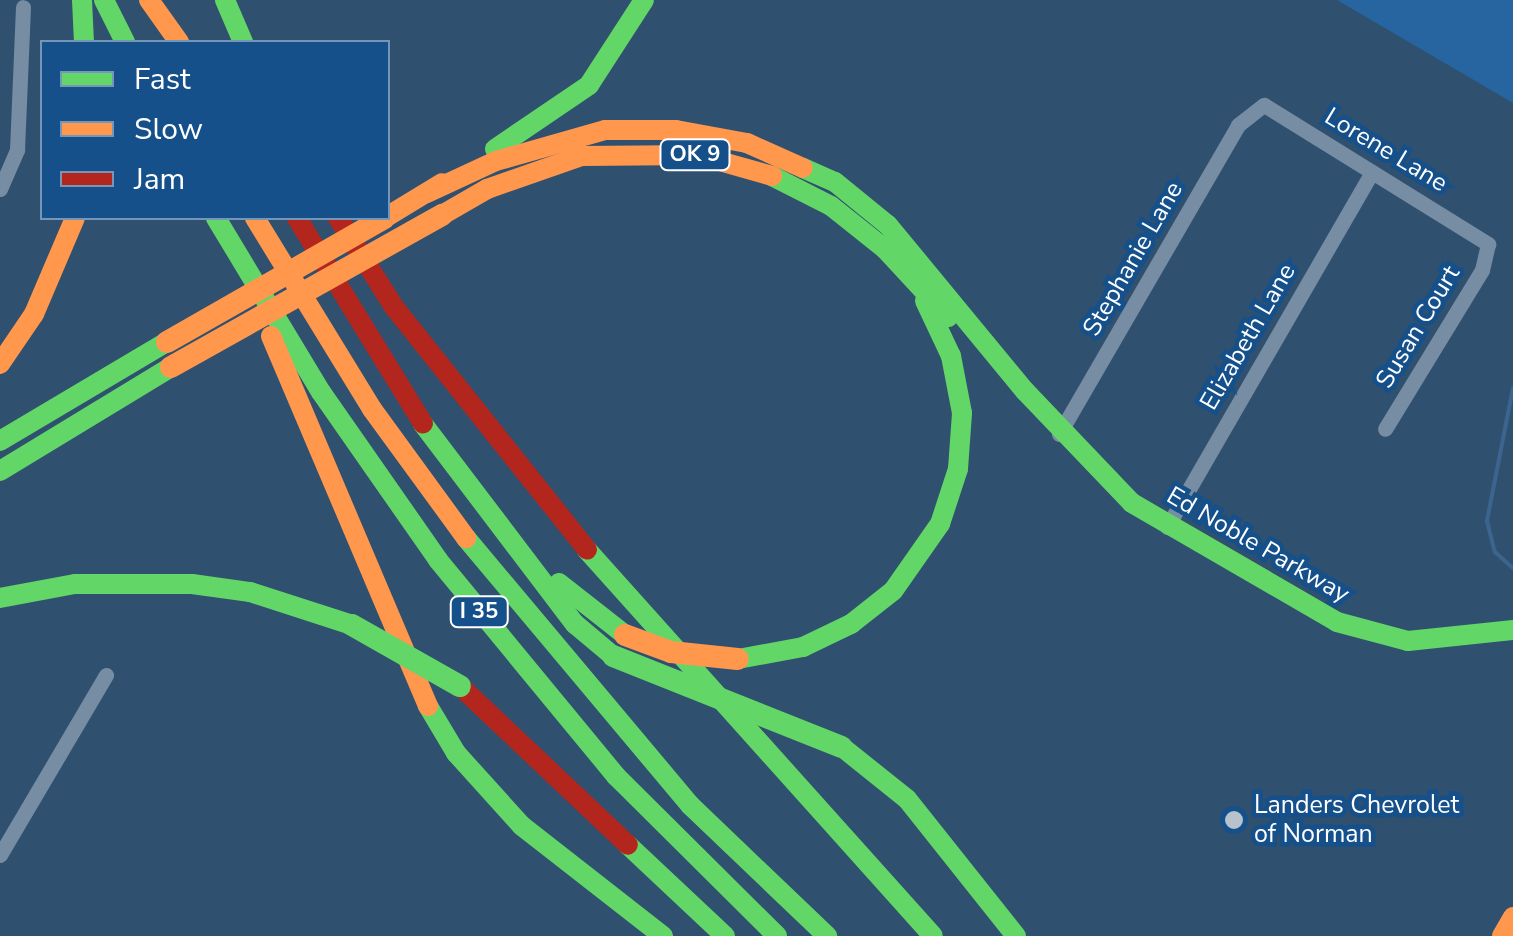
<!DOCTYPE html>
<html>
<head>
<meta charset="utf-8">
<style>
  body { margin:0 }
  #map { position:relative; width:1513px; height:936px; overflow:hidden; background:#30506f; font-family:"Nunito Sans",sans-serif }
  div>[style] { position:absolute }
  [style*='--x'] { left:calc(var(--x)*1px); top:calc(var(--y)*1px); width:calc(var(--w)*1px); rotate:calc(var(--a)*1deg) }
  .green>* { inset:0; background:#26659f }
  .stream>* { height:4px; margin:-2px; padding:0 2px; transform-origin:2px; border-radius:2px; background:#3b658f }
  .street>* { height:15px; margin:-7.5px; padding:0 7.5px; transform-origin:7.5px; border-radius:7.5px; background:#778da4 }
  .fast>* { height:20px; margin:-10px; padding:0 10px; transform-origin:10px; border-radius:10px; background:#63d668 }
  .slow>* { height:20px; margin:-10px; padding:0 10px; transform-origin:10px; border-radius:10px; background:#ff974d }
  .jam>* { height:20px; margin:-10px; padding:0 10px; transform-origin:10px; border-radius:10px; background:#b3261e }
  .fast-bridge>* { height:22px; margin:-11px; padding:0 11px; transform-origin:11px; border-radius:11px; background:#63d668 }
  .slow-bridge>* { height:22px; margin:-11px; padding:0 11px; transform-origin:11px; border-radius:11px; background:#ff974d }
  .dots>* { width:28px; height:28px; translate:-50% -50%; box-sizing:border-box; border:5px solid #15508a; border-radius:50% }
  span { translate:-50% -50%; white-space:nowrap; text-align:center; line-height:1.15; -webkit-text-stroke:9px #15508a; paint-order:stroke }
  .shield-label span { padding:2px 8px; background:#15508a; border:2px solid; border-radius:8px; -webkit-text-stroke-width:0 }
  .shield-label { font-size:22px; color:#fff; font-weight:700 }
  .street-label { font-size:25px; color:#fff }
  .poi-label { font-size:25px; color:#fff }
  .left { translate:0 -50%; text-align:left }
  .legend { position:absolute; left:40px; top:40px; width:350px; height:180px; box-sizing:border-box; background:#15508a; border:2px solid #7396b9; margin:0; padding:12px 18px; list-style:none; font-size:30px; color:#fff }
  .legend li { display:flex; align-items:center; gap:20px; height:50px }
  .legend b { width:50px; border:2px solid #7396b9 }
</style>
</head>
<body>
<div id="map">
  <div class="green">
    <div style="clip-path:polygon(1337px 0,1513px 0,1513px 103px)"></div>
  </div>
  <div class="stream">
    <div style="--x:1513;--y:388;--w:136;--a:101.1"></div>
    <div style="--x:1487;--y:521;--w:32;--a:76"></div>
    <div style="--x:1495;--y:552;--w:24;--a:42"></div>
  </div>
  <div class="street">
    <div style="--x:0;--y:189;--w:43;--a:-66.4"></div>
    <div style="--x:17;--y:150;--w:143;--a:-87.6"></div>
    <div style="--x:1059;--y:434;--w:357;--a:-59.9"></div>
    <div style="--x:1238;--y:125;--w:33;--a:-38"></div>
    <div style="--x:1264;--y:105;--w:264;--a:31.8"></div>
    <div style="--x:1488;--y:244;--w:27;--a:103"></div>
    <div style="--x:1482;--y:270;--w:186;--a:121.4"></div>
    <div style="--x:1167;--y:527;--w:410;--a:-60"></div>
    <div style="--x:0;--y:855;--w:209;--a:-59.5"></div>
  </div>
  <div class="fast">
    <div style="--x:82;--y:0;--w:42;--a:87.3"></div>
    <div style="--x:104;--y:0;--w:47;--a:63.4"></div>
    <div style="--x:225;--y:0;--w:46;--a:66.8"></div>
    <div style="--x:495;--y:149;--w:114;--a:-34.2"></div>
    <div style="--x:589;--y:85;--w:101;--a:-57.1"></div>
    <div style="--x:803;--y:168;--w:35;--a:24"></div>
    <div style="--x:835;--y:182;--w:68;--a:39.1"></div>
    <div style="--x:888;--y:225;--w:215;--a:50.5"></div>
    <div style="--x:772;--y:176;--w:66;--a:27"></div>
    <div style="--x:831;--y:206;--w:69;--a:38.5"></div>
    <div style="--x:885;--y:249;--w:93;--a:47.2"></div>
    <div style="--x:216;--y:218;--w:203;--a:58.9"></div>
    <div style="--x:321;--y:392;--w:205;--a:55.1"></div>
    <div style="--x:438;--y:560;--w:280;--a:50.5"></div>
    <div style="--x:616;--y:776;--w:227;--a:44.8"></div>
    <div style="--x:1025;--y:391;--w:155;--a:46.3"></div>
    <div style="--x:1132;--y:503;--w:237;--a:30.1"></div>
    <div style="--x:1337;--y:622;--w:73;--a:15"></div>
    <div style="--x:1408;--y:641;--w:106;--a:-6"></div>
    <div style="--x:423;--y:424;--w:251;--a:52.8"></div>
    <div style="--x:575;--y:624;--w:50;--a:40.1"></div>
    <div style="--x:0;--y:441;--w:194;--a:-30.7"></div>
    <div style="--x:0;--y:471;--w:200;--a:-31.3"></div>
    <div style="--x:466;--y:538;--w:349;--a:50"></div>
    <div style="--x:690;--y:805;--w:190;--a:43.7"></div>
    <div style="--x:587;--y:550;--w:518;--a:48.13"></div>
    <div style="--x:559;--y:583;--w:84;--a:38.2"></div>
    <div style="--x:0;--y:598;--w:76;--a:-10.6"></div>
    <div style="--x:75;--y:584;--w:117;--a:0"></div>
    <div style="--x:192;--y:584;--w:59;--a:7.9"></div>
    <div style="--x:250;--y:592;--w:107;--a:17.9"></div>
    <div style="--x:738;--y:659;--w:66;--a:-10.5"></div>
    <div style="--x:803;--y:647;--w:53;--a:-25.6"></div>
    <div style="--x:851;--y:624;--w:53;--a:-38.2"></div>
    <div style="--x:893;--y:591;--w:82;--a:-55"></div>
    <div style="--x:940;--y:524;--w:58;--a:-71.9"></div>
    <div style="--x:958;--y:469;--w:56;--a:-85.9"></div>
    <div style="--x:962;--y:413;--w:58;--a:-100.9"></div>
    <div style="--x:951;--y:356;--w:61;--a:-115.3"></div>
    <div style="--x:428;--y:706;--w:55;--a:59.2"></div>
    <div style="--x:456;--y:753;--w:98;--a:47.9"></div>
    <div style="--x:522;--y:826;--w:179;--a:38"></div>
    <div style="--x:842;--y:747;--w:83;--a:38.7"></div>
    <div style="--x:907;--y:799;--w:175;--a:51.5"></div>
    <div style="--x:628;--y:845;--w:133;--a:43.2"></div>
  </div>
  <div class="slow">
    <div style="--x:149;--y:0;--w:52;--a:54.5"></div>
    <div style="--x:427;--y:193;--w:76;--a:-24.9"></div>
    <div style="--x:496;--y:161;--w:113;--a:-15.9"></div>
    <div style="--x:605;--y:130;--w:71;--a:0"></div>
    <div style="--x:676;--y:130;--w:72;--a:10.4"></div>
    <div style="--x:747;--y:143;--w:61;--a:24.1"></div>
    <div style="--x:442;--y:215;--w:52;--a:-30"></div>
    <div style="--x:487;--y:189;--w:100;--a:-19.3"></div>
    <div style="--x:581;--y:156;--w:117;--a:-0.5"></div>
    <div style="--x:698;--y:155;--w:77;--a:15.8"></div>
    <div style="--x:388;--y:216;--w:63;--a:-31.4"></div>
    <div style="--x:255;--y:218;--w:224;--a:58.5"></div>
    <div style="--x:372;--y:409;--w:160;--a:53.9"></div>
    <div style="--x:271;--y:336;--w:402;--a:67"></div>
    <div style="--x:0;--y:364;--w:60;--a:-55.8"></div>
    <div style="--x:34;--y:314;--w:104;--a:-66.9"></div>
    <div style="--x:1502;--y:936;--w:22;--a:-60"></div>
  </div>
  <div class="jam">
    <div style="--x:297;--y:218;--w:241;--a:58.5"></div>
    <div style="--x:338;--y:218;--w:105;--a:57.8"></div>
    <div style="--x:394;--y:307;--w:310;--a:51.5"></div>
    <div style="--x:460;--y:686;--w:231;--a:43.4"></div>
  </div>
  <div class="fast-bridge">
    <div style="--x:352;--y:625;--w:124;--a:29.5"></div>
    <div style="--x:613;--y:656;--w:246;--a:21.7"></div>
  </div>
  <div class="slow-bridge">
    <div style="--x:167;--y:342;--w:250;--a:-29.7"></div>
    <div style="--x:171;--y:367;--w:311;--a:-29.3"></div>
    <div style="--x:625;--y:635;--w:49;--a:20.3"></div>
    <div style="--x:671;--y:652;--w:67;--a:6"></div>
  </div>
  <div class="dots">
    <div style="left:1234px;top:820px;background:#b7c2cd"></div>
  </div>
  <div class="shield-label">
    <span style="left:695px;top:155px">OK 9</span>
    <span style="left:479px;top:612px">I 35</span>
  </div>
  <div class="street-label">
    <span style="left:1386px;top:150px;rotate:31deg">Lorene Lane</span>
    <span style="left:1133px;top:259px;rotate:-60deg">Stephanie Lane</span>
    <span style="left:1418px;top:327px;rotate:-59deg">Susan Court</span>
    <span style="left:1248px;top:337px;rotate:-60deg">Elizabeth Lane</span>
    <span style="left:1258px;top:545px;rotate:30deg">Ed Noble Parkway</span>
  </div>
  <div class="poi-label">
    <span class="left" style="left:1254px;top:820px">Landers Chevrolet<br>of Norman</span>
  </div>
  <ul class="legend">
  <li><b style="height:12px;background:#63d668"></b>Fast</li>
  <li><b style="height:12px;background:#ff974d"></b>Slow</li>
  <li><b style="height:12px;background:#b3261e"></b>Jam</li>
  </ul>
</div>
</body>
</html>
